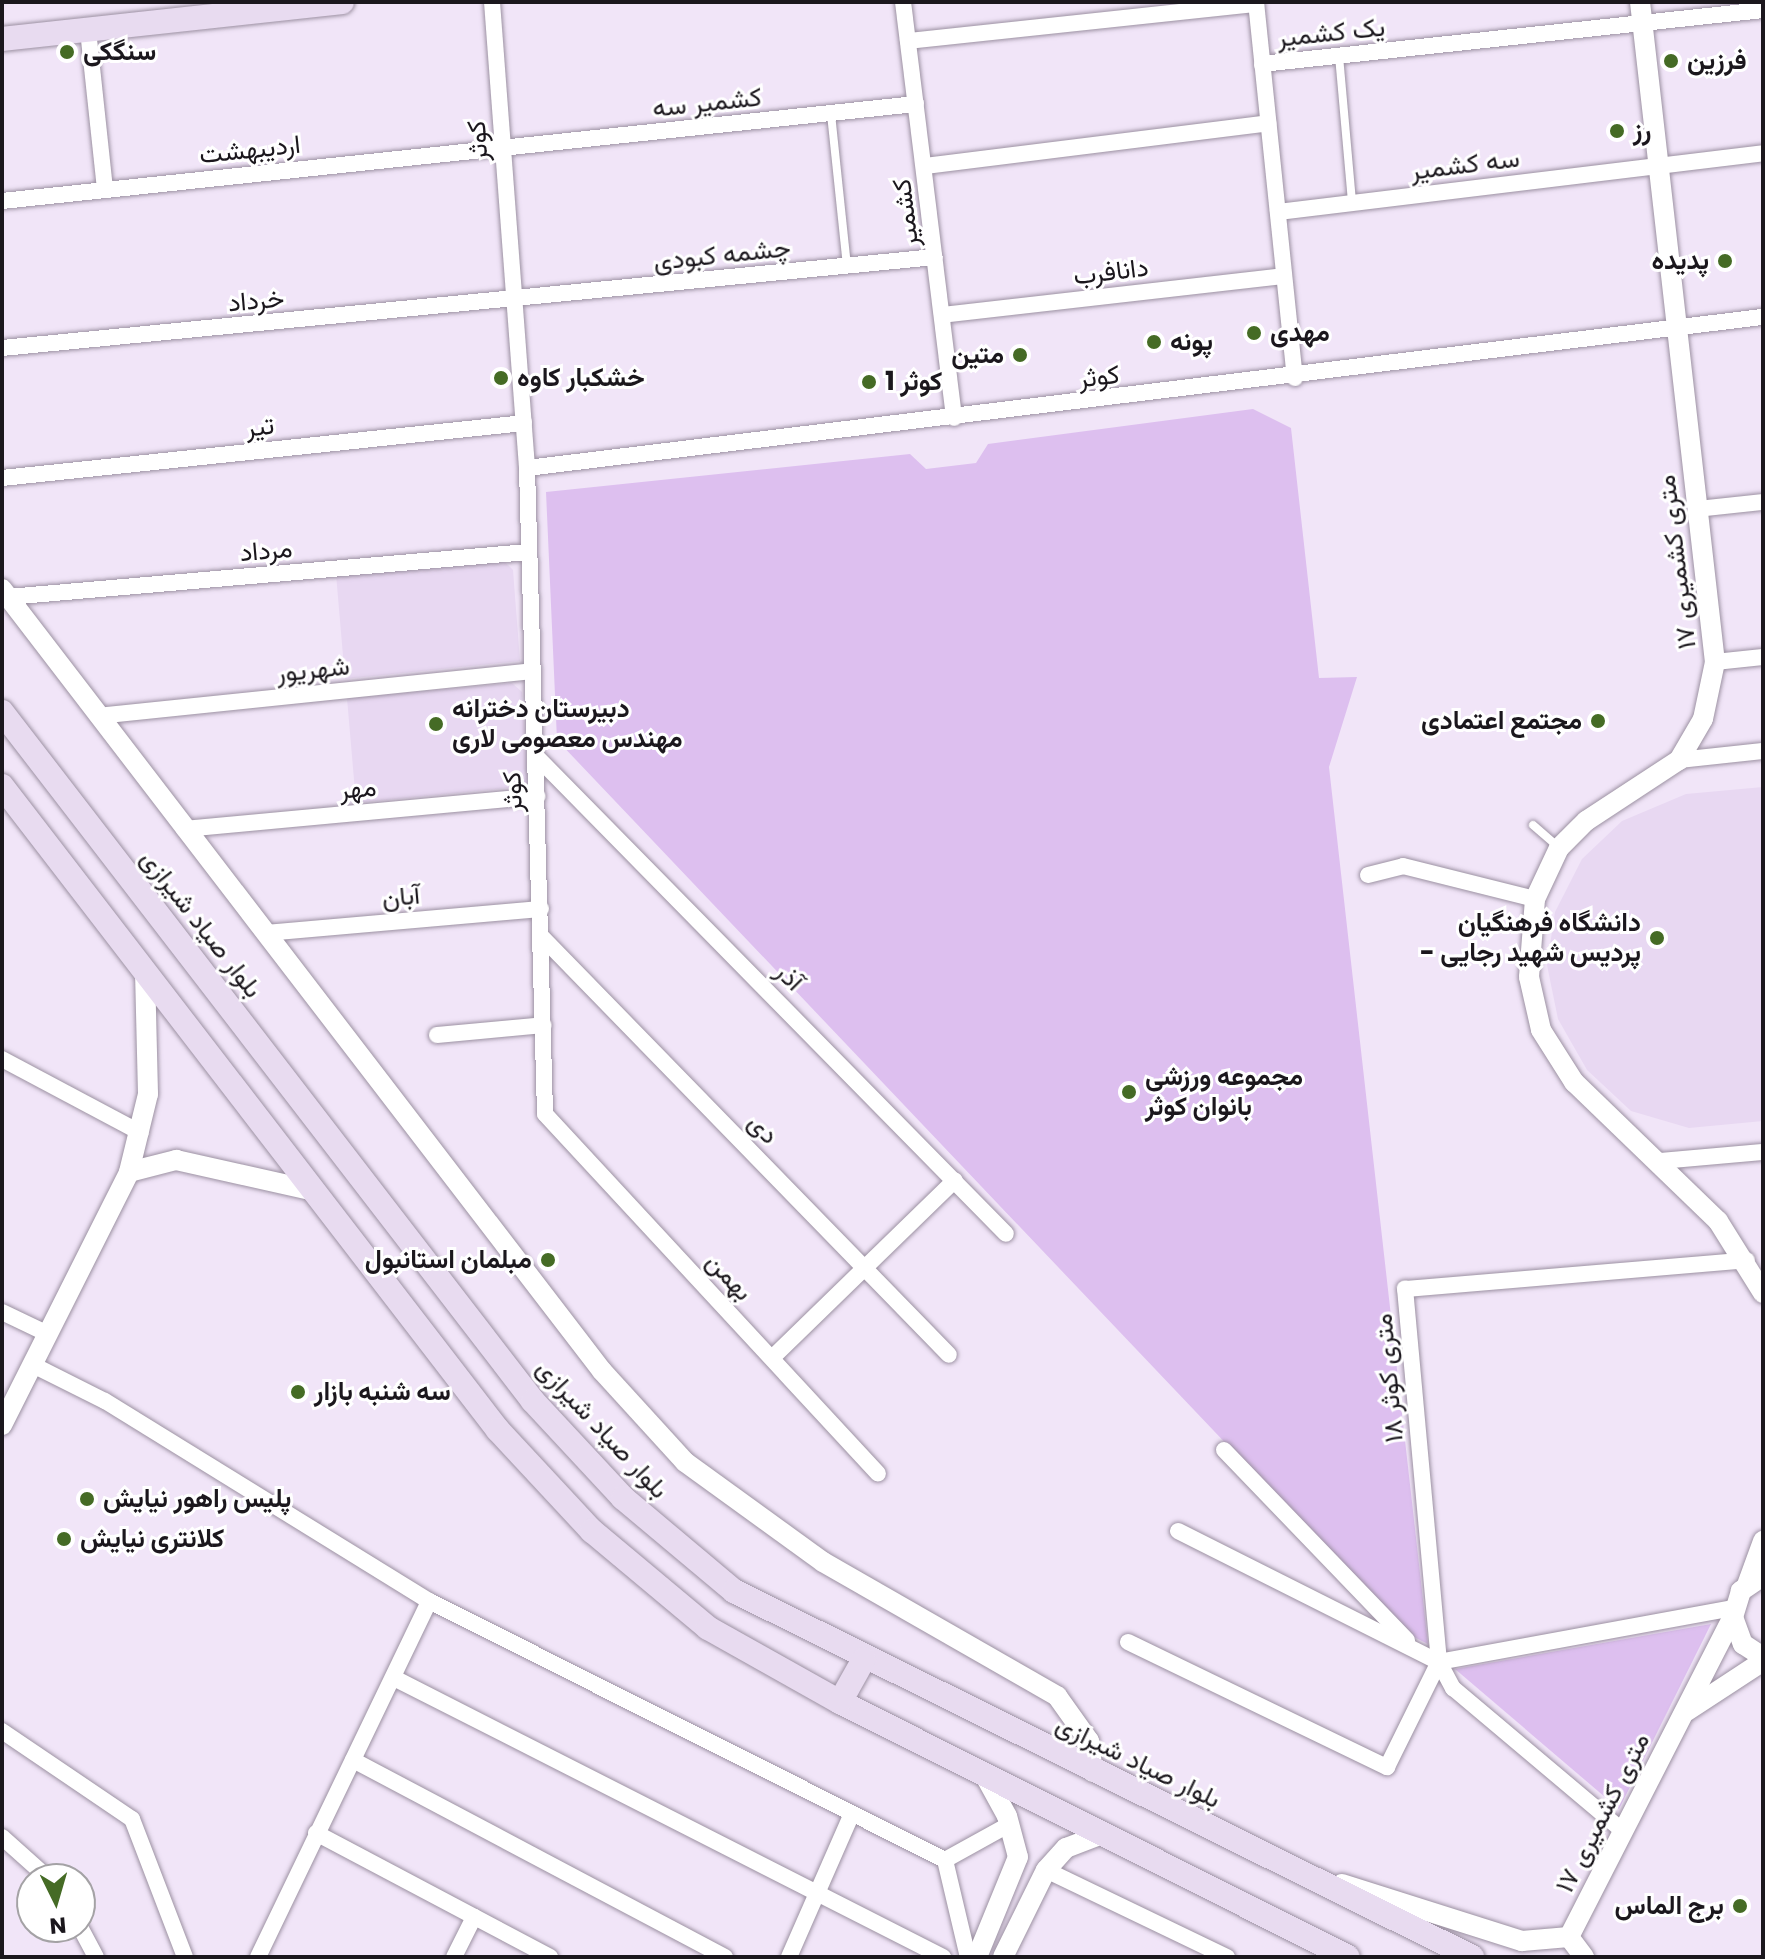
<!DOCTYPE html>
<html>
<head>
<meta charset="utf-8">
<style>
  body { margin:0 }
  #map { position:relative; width:1765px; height:1959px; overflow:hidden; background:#f1e5f8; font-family:Poppins,Vazirmatn,sans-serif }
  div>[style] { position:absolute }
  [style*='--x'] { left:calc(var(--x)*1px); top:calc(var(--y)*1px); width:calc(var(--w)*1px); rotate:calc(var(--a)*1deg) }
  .built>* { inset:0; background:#e8d8f2 }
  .green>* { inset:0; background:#ddbfef }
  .roads { filter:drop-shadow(0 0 2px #9c91a2) drop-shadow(0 0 2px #9c91a2) }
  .service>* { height:8px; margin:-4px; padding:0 4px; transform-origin:4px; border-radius:4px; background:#fff }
  .minor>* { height:16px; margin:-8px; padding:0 8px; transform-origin:8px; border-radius:8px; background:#fff }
  .tertiary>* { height:20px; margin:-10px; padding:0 10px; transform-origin:10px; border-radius:10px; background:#fff }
  .secondary>* { height:24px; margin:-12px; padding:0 12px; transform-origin:12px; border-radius:12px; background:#e8dbf0 }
  .dots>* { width:22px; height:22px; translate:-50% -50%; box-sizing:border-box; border:4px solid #fff; border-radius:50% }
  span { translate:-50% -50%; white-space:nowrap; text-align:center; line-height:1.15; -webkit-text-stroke:6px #fff; paint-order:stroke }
  .street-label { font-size:26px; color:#1b171d }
  .poi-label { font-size:26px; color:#1b171d; font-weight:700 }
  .left { translate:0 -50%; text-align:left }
  .right { translate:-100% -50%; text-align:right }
  .frame { position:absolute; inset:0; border:4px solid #1b171d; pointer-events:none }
  .north { position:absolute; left:16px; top:1863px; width:80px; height:80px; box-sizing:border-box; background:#fff; border:2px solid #a4a2a5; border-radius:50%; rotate:175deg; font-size:22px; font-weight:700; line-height:32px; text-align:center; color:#1b171d }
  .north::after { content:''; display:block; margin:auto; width:28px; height:36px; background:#456b25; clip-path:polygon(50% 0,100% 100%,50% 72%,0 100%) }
</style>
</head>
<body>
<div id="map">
  <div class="built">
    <div style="clip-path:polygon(503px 560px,513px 570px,520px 661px,345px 679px,336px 574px)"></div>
    <div style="clip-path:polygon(512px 683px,522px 692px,528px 786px,356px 803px,347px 698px)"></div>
    <div style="clip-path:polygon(1763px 787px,1763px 1121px,1689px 1128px,1631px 1111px,1587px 1070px,1558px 1019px,1547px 965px,1555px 912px,1582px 859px,1622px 821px,1686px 794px)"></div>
  </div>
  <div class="green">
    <div style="clip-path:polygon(1253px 409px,1291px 428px,1319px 678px,1357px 677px,1329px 767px,1428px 1644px,1406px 1633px,557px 740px,546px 492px,910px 454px,926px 469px,976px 463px,988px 444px)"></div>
    <div style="clip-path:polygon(1711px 1624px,1619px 1809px,1455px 1669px)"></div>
  </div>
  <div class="roads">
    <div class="service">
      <div style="--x:1339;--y:56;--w:147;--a:84.9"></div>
      <div style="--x:831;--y:114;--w:152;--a:84"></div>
      <div style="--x:1533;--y:825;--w:33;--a:41"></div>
    </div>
    <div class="minor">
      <div style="--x:492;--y:2;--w:467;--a:85.7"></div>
      <div style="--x:527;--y:468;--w:646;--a:88.4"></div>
      <div style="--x:545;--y:1114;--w:490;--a:47.2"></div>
      <div style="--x:903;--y:2;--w:419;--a:83"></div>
      <div style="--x:1256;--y:2;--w:378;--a:84.1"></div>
      <div style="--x:88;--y:30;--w:160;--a:83.9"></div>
      <div style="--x:908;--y:41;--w:350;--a:-6.1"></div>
      <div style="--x:1262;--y:64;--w:504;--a:-6.15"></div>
      <div style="--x:925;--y:166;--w:346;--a:-7.1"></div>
      <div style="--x:2;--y:201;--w:919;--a:-6.06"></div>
      <div style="--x:1278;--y:212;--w:489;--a:-6.9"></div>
      <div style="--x:942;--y:315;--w:344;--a:-6.5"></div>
      <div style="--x:2;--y:348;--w:937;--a:-5.57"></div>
      <div style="--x:527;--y:468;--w:1245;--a:-6.97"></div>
      <div style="--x:2;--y:478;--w:525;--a:-6.01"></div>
      <div style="--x:1697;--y:509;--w:66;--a:-6.1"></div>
      <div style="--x:8;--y:597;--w:522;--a:-4.95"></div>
      <div style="--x:1715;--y:662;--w:48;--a:-5.9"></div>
      <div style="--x:98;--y:716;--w:436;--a:-5.9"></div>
      <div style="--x:536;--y:756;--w:670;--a:45.48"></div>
      <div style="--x:1679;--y:760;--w:84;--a:-6.1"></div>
      <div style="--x:184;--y:829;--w:355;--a:-5.3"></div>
      <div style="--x:1368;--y:875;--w:36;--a:-14"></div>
      <div style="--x:1403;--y:866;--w:136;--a:14"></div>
      <div style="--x:265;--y:933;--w:277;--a:-5"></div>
      <div style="--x:542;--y:937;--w:583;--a:45.76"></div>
      <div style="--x:437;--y:1035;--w:107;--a:-5.3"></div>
      <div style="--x:2;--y:1059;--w:157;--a:28"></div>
      <div style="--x:1660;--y:1161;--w:103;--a:-5"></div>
      <div style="--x:2;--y:1312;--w:51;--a:25.6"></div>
      <div style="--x:772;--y:1358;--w:255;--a:-44.2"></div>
      <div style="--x:33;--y:1365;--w:80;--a:26.6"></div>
      <div style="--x:105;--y:1401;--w:381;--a:31.7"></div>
      <div style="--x:429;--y:1601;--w:577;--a:26.65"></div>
      <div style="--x:945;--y:1860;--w:100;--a:76.7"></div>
      <div style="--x:1224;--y:1450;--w:264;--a:46.1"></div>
      <div style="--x:1178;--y:1531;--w:292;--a:26.7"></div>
      <div style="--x:1439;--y:1662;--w:30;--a:62"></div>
      <div style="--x:1453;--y:1688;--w:222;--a:40.1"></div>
      <div style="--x:1128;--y:1642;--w:288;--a:25.8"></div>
      <div style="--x:1387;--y:1767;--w:117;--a:-63.7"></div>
      <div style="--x:1439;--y:1662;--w:375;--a:-95.2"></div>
      <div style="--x:1405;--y:1289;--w:343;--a:-4.8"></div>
      <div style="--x:1439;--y:1662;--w:300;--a:-10.4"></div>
      <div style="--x:394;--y:1678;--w:616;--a:26.94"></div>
      <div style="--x:2;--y:1731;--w:157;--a:34.1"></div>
      <div style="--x:132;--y:1819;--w:148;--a:69"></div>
      <div style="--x:353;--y:1760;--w:421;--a:27.9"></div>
      <div style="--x:316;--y:1833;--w:265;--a:27.9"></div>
      <div style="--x:2;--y:1837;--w:63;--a:41.8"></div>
      <div style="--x:945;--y:1860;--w:74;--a:-29"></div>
      <div style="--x:1046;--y:1870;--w:201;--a:25.7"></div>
      <div style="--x:80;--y:1927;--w:34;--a:62"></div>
      <div style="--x:258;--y:1957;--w:395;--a:-64.3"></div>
      <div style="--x:454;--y:1957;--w:45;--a:-63.4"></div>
      <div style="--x:789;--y:1957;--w:154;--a:-66.3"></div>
    </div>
    <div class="tertiary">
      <div style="--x:1640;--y:2;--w:664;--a:83.52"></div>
      <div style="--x:1715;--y:662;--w:58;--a:101.9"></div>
      <div style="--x:1703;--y:719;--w:48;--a:120.3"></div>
      <div style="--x:1679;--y:760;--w:111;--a:146.7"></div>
      <div style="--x:1586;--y:821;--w:38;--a:135"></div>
      <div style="--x:1559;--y:848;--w:56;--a:115.2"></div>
      <div style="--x:1535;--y:899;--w:78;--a:94.4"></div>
      <div style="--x:1529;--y:977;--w:54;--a:77.2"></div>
      <div style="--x:1541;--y:1030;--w:62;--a:57.6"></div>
      <div style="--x:1574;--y:1082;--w:200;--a:44"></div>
      <div style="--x:1718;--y:1221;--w:85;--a:58"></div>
      <div style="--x:2;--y:589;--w:986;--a:52.5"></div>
      <div style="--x:602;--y:1371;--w:123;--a:47.6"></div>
      <div style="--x:685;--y:1462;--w:170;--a:35.9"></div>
      <div style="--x:823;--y:1562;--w:270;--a:29.8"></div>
      <div style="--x:1057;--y:1696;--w:55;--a:54.6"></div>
      <div style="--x:1089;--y:1741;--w:31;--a:83"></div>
      <div style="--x:145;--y:971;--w:123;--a:88.6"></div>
      <div style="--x:148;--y:1094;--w:80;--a:103.7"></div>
      <div style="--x:129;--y:1172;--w:49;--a:-14.3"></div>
      <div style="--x:176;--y:1160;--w:142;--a:12.6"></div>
      <div style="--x:2;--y:1425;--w:283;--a:-63.3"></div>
      <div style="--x:1763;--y:1576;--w:27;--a:146"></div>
      <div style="--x:1741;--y:1591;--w:27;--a:107"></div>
      <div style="--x:1733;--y:1617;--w:29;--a:70"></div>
      <div style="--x:1743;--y:1644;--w:24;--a:33"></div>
      <div style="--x:1747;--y:1585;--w:47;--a:-70"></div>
      <div style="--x:1687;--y:1711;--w:91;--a:-33.3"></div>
      <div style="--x:1342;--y:1884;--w:189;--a:17.6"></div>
      <div style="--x:1522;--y:1941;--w:47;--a:-4.9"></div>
      <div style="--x:1569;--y:1937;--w:360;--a:-62.9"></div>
      <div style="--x:1569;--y:1937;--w:25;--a:53"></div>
      <div style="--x:977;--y:1957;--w:108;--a:-67.7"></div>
      <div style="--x:1018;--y:1857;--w:42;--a:-105"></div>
      <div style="--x:1007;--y:1816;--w:48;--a:-118.7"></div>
      <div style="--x:1003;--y:1957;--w:97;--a:-63.7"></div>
      <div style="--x:1046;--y:1870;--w:30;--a:-48"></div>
      <div style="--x:1066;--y:1848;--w:39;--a:-21"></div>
    </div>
    <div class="secondary">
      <div style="--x:2;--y:39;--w:342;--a:-6.2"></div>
      <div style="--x:2;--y:712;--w:870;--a:52.38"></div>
      <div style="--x:533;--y:1401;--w:132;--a:47.1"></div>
      <div style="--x:623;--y:1498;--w:145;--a:40"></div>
      <div style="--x:734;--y:1591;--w:824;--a:26.38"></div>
      <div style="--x:2;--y:786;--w:813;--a:52.4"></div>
      <div style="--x:498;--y:1430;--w:138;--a:47.1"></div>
      <div style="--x:592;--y:1531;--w:151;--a:39.9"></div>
      <div style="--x:708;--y:1628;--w:151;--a:29.3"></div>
      <div style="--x:840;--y:1702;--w:568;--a:26.66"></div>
      <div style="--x:840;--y:1702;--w:49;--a:-60.8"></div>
    </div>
  </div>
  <div class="dots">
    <div style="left:67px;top:52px;background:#456b25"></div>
    <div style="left:1671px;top:61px;background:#456b25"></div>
    <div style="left:1617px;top:131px;background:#456b25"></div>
    <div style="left:1725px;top:261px;background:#456b25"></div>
    <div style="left:1254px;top:333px;background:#456b25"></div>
    <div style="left:1154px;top:342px;background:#456b25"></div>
    <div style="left:1020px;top:355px;background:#456b25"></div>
    <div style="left:501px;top:378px;background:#456b25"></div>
    <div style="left:869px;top:382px;background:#456b25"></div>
    <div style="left:1598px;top:721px;background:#456b25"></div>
    <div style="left:436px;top:724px;background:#456b25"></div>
    <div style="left:1657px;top:938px;background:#456b25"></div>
    <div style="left:1129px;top:1092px;background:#456b25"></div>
    <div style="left:548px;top:1260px;background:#456b25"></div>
    <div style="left:298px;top:1392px;background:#456b25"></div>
    <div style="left:87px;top:1499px;background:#456b25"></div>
    <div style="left:64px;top:1539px;background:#456b25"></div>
    <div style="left:1740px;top:1906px;background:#456b25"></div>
  </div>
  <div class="street-label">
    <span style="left:1331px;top:33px;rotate:-6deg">یک کشمیر</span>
    <span style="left:707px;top:103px;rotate:-6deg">کشمیر سه</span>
    <span style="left:478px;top:141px;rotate:-94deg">کوثر</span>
    <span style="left:250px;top:150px;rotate:-6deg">اردیبهشت</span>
    <span style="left:1465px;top:165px;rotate:-7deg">سه کشمیر</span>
    <span style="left:906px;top:213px;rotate:-97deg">کشمیر</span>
    <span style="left:722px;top:255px;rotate:-6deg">چشمه کبودی</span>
    <span style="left:1111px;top:272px;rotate:-7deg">دانافرب</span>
    <span style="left:256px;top:301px;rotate:-5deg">خرداد</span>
    <span style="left:1099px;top:377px;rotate:-7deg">کوثر</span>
    <span style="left:260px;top:427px;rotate:-6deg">تیر</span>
    <span style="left:266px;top:551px;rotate:-5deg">مرداد</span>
    <span style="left:1677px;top:562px;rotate:-97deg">۱۷ متری کشمیری</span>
    <span style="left:313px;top:670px;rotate:-6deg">شهریور</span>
    <span style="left:358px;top:789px;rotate:-5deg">مهر</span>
    <span style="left:513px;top:792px;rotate:-92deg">کوثر</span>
    <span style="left:401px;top:897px;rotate:-5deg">آبان</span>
    <span style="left:201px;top:924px;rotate:52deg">بلوار صیاد شیرازی</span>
    <span style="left:789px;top:977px;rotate:45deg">آذر</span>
    <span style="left:763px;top:1129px;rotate:46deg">دی</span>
    <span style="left:729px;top:1277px;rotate:47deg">بهمن</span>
    <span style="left:1389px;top:1378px;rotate:-95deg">۱۸ متری کوثر</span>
    <span style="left:602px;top:1429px;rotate:47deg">بلوار صیاد شیرازی</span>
    <span style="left:1138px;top:1762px;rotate:26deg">بلوار صیاد شیرازی</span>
    <span style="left:1603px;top:1813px;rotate:-63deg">۱۷ متری کشمیری</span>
  </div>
  <div class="poi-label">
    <span class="left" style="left:83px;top:52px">سنگکی</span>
    <span class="left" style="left:1687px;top:61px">فرزین</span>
    <span class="left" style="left:1633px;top:131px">رز</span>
    <span class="right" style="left:1709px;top:261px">پدیده</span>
    <span class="left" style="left:1270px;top:333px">مهدی</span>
    <span class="left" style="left:1170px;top:342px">پونه</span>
    <span class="right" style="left:1004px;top:355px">متین</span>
    <span class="left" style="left:517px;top:378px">خشکبار کاوه</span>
    <span class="left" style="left:885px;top:382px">کوثر 1</span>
    <span class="left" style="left:452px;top:724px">دبیرستان دخترانه<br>مهندس معصومی لاری</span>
    <span class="right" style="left:1582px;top:721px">مجتمع اعتمادی</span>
    <span class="right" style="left:1641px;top:938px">دانشگاه فرهنگیان<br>- پردیس شهید رجایی</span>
    <span class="left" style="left:1145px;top:1092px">مجموعه ورزشی<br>بانوان کوثر</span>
    <span class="right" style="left:532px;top:1260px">مبلمان استانبول</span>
    <span class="left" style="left:314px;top:1392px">سه شنبه بازار</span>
    <span class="left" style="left:103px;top:1499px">پلیس راهور نیایش</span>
    <span class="left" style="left:80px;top:1539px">کلانتری نیایش</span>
    <span class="right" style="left:1724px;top:1906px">برج الماس</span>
  </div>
  <div class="frame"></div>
  <div class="north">N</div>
</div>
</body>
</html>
